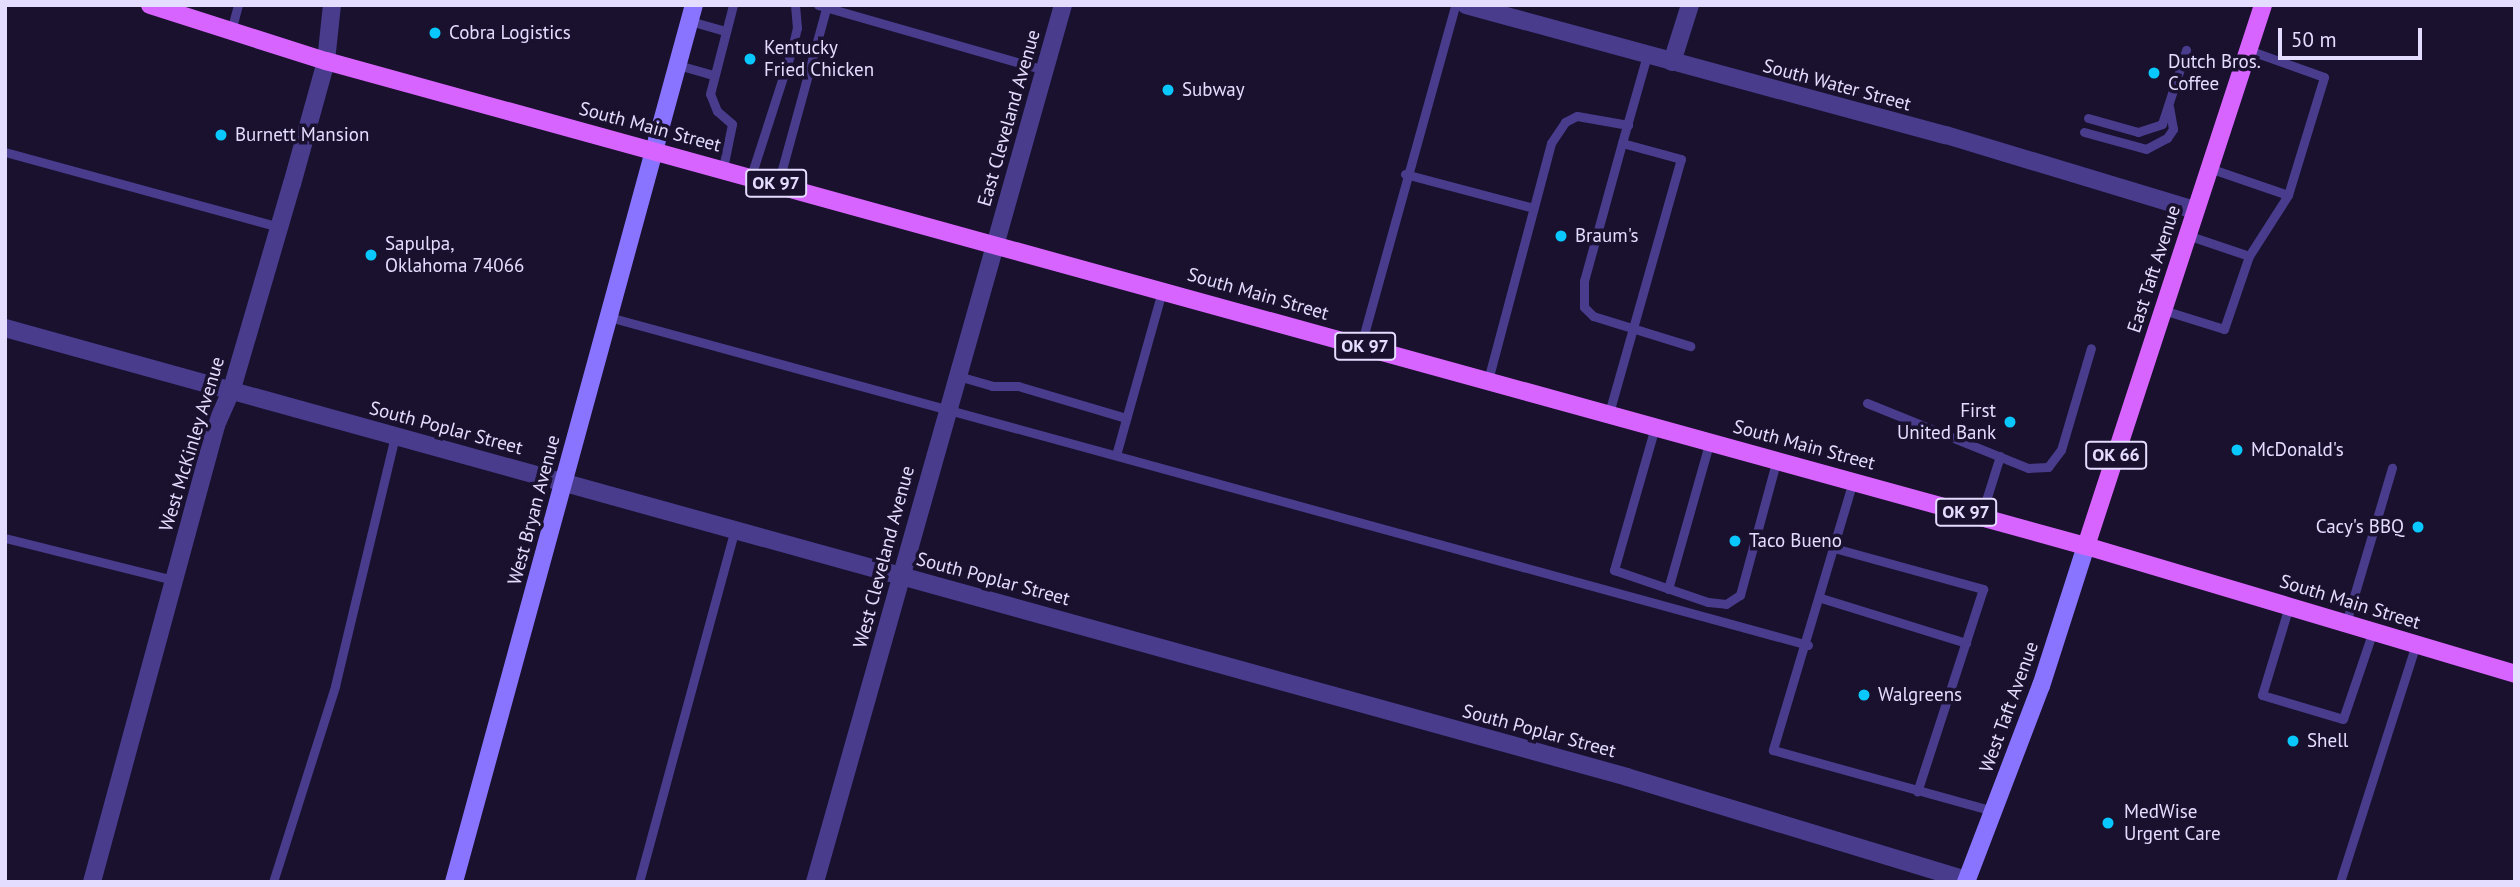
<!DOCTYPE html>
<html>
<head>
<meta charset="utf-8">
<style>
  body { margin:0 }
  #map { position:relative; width:2520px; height:887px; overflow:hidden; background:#19112d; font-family:"PT Sans",sans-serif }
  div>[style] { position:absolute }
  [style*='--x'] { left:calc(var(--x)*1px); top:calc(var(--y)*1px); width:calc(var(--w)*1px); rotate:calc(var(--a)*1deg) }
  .lane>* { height:9px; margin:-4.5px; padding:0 4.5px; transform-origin:4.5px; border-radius:4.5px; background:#493c8d }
  .street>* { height:18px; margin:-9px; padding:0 9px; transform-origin:9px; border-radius:9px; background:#493c8d }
  .secondary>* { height:18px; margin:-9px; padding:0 9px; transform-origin:9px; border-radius:9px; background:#8974ff }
  .primary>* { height:18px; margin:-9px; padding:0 9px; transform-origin:9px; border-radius:9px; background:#d864ff }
  .dots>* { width:19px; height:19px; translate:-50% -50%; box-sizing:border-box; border:4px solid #19112d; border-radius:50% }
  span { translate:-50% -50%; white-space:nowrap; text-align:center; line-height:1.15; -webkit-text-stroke:7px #19112d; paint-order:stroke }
  .shield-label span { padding:2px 5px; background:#19112d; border:2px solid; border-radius:5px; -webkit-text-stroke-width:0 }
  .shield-label { font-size:18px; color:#e5ddff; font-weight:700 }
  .poi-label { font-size:19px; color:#e5ddff }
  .left { translate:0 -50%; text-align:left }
  .right { translate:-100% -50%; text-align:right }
  .street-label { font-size:19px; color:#e5ddff }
  .frame { position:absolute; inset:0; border:7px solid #e5ddff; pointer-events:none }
  .scale { position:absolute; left:2278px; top:28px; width:144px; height:32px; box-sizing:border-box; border:4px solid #e5ddff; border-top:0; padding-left:9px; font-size:21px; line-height:24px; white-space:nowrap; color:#e5ddff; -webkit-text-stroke:5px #19112d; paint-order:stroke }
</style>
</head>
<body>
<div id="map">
  <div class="lane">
    <div style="--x:818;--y:5;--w:236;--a:16"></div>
    <div style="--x:690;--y:21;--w:37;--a:16"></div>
    <div style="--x:231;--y:31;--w:27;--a:-75"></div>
    <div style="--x:678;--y:65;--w:37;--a:16"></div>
    <div style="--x:2088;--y:118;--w:52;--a:15.6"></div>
    <div style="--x:2138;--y:132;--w:25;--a:-18"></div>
    <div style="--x:2162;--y:124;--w:78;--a:-72"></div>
    <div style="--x:2084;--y:132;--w:64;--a:15.3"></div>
    <div style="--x:2146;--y:149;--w:24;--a:-28"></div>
    <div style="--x:2167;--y:138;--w:11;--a:-56"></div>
    <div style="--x:2173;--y:129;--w:22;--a:-100"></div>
    <div style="--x:1622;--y:143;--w:143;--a:105.4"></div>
    <div style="--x:1584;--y:281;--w:26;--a:90"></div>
    <div style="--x:1584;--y:307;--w:13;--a:45"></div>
    <div style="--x:1593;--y:316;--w:102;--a:17.2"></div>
    <div style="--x:5;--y:152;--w:285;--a:15.3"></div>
    <div style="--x:723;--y:168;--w:45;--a:-78.4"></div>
    <div style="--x:732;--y:124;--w:20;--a:-139"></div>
    <div style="--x:717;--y:111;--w:18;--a:-112"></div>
    <div style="--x:710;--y:94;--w:92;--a:-75.5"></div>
    <div style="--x:2209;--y:168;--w:83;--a:18.9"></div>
    <div style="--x:1405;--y:174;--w:133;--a:14.8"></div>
    <div style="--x:751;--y:176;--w:133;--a:-72.1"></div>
    <div style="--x:792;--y:49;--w:22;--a:-77"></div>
    <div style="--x:797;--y:28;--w:23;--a:-95"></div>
    <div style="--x:778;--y:184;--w:182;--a:-74.7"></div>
    <div style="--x:2187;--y:235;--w:65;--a:18.7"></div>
    <div style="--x:2163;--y:310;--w:64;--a:17.3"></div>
    <div style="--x:2224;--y:329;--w:77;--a:-71.1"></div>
    <div style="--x:2249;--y:256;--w:72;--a:-57.4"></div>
    <div style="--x:2288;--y:195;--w:123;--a:-73"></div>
    <div style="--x:2324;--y:77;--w:81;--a:-160.4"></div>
    <div style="--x:609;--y:317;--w:1243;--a:15.3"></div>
    <div style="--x:1361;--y:345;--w:353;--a:-74.5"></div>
    <div style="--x:958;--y:376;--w:35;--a:16"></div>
    <div style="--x:992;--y:386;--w:26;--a:0"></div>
    <div style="--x:1018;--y:386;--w:113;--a:16.5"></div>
    <div style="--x:1488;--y:380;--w:245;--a:-75.1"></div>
    <div style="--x:1551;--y:143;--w:25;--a:-56"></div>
    <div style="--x:1565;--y:122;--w:13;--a:-27"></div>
    <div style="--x:1577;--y:116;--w:52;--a:10"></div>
    <div style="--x:1867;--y:403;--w:174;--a:22"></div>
    <div style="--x:2028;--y:468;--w:20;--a:-3"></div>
    <div style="--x:2048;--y:467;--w:21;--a:-53"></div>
    <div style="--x:2061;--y:450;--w:106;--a:-73.6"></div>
    <div style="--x:1609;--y:413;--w:264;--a:-74.2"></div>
    <div style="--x:1681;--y:159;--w:61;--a:-164.8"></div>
    <div style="--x:1622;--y:143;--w:91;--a:-74.1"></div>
    <div style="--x:1655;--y:427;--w:149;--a:106"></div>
    <div style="--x:1614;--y:570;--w:99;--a:18.8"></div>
    <div style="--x:1708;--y:602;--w:18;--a:6"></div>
    <div style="--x:1726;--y:604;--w:17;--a:-33"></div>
    <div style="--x:1740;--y:595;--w:141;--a:-74.8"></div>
    <div style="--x:1116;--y:455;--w:170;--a:-74.3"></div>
    <div style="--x:1853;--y:481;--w:281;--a:106.6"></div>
    <div style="--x:1773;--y:750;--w:228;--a:15.5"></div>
    <div style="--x:1981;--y:516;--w:63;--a:-72.4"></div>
    <div style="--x:5;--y:538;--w:174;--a:14"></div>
    <div style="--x:1834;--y:548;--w:155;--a:15.4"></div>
    <div style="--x:1983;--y:589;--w:213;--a:108"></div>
    <div style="--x:1668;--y:589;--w:154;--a:-74.2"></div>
    <div style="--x:1821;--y:598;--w:152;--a:17.2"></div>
    <div style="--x:2289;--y:606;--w:93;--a:106.9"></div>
    <div style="--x:2262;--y:695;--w:84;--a:16.5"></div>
    <div style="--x:2343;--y:719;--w:93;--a:-71.2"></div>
    <div style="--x:2346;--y:623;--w:162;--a:-73.5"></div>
    <div style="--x:273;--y:882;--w:206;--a:-72.4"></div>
    <div style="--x:335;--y:686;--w:257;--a:-76.5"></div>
    <div style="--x:639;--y:882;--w:362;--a:-74.8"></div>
    <div style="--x:2340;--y:882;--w:250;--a:-72.3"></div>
  </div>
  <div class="street">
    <div style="--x:1466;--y:5;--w:497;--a:15.2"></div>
    <div style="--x:1946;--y:135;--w:260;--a:16.8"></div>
    <div style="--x:1672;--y:62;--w:60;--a:-72.5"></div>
    <div style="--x:5;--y:328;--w:1683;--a:15.47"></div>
    <div style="--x:1627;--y:777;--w:355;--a:16.9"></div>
    <div style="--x:92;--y:882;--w:474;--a:-74.8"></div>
    <div style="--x:216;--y:425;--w:36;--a:-66"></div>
    <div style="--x:231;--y:392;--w:217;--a:-73.7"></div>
    <div style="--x:292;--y:184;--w:128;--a:-74.5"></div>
    <div style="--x:326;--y:61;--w:56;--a:-83.9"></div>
    <div style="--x:815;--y:882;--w:911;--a:-74.21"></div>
  </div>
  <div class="secondary">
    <div style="--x:454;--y:882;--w:909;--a:-74.7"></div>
    <div style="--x:1966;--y:882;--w:210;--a:-69.1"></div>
    <div style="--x:2041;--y:686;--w:147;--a:-72.2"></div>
  </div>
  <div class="primary">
    <div style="--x:150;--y:5;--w:185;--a:17.7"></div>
    <div style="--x:326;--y:61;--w:1826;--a:15.41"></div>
    <div style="--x:2086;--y:546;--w:448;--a:16.6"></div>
    <div style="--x:2086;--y:546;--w:569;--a:-71.88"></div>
  </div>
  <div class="dots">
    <div style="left:435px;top:33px;background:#09c8ff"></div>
    <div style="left:750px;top:59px;background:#09c8ff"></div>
    <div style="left:2154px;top:73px;background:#09c8ff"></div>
    <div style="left:1168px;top:90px;background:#09c8ff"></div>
    <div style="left:221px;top:135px;background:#09c8ff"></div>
    <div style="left:1561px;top:236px;background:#09c8ff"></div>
    <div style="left:371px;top:255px;background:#09c8ff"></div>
    <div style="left:2010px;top:422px;background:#09c8ff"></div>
    <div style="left:2237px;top:450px;background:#09c8ff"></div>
    <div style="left:2418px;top:527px;background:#09c8ff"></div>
    <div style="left:1735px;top:541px;background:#09c8ff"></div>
    <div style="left:1864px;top:695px;background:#09c8ff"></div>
    <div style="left:2293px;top:741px;background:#09c8ff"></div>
    <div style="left:2108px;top:823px;background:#09c8ff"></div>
  </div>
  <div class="shield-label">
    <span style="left:776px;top:183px">OK 97</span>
    <span style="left:1365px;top:346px">OK 97</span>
    <span style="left:2116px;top:455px">OK 66</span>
    <span style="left:1966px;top:512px">OK 97</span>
  </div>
  <div class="poi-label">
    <span class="left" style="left:449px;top:33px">Cobra Logistics</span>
    <span class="left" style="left:764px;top:59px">Kentucky<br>Fried Chicken</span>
    <span class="left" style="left:2168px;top:73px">Dutch Bros.<br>Coffee</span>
    <span class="left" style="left:1182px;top:90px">Subway</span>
    <span class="left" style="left:235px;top:135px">Burnett Mansion</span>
    <span class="left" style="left:1575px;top:236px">Braum's</span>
    <span class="left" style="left:385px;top:255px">Sapulpa,<br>Oklahoma 74066</span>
    <span class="right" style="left:1996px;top:422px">First<br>United Bank</span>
    <span class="left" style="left:2251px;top:450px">McDonald's</span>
    <span class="right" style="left:2404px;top:527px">Cacy's BBQ</span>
    <span class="left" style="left:1749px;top:541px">Taco Bueno</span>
    <span class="left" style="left:1878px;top:695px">Walgreens</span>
    <span class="left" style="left:2307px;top:741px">Shell</span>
    <span class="left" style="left:2124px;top:823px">MedWise<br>Urgent Care</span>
  </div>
  <div class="street-label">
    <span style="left:1837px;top:85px;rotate:15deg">South Water Street</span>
    <span style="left:1009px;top:118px;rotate:-74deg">East Cleveland Avenue</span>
    <span style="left:650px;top:127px;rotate:15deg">South Main Street</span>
    <span style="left:2154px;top:269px;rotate:-72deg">East Taft Avenue</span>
    <span style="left:1258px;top:294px;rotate:16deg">South Main Street</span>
    <span style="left:446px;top:428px;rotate:15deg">South Poplar Street</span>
    <span style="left:192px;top:444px;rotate:-73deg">West McKinley Avenue</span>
    <span style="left:1804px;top:445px;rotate:15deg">South Main Street</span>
    <span style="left:534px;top:510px;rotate:-75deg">West Bryan Avenue</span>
    <span style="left:884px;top:557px;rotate:-75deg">West Cleveland Avenue</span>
    <span style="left:993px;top:579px;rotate:15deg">South Poplar Street</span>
    <span style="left:2350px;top:602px;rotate:17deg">South Main Street</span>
    <span style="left:2009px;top:707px;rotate:-70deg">West Taft Avenue</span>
    <span style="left:1539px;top:731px;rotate:15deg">South Poplar Street</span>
  </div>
  <div class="frame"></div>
  <div class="scale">50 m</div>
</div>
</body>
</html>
